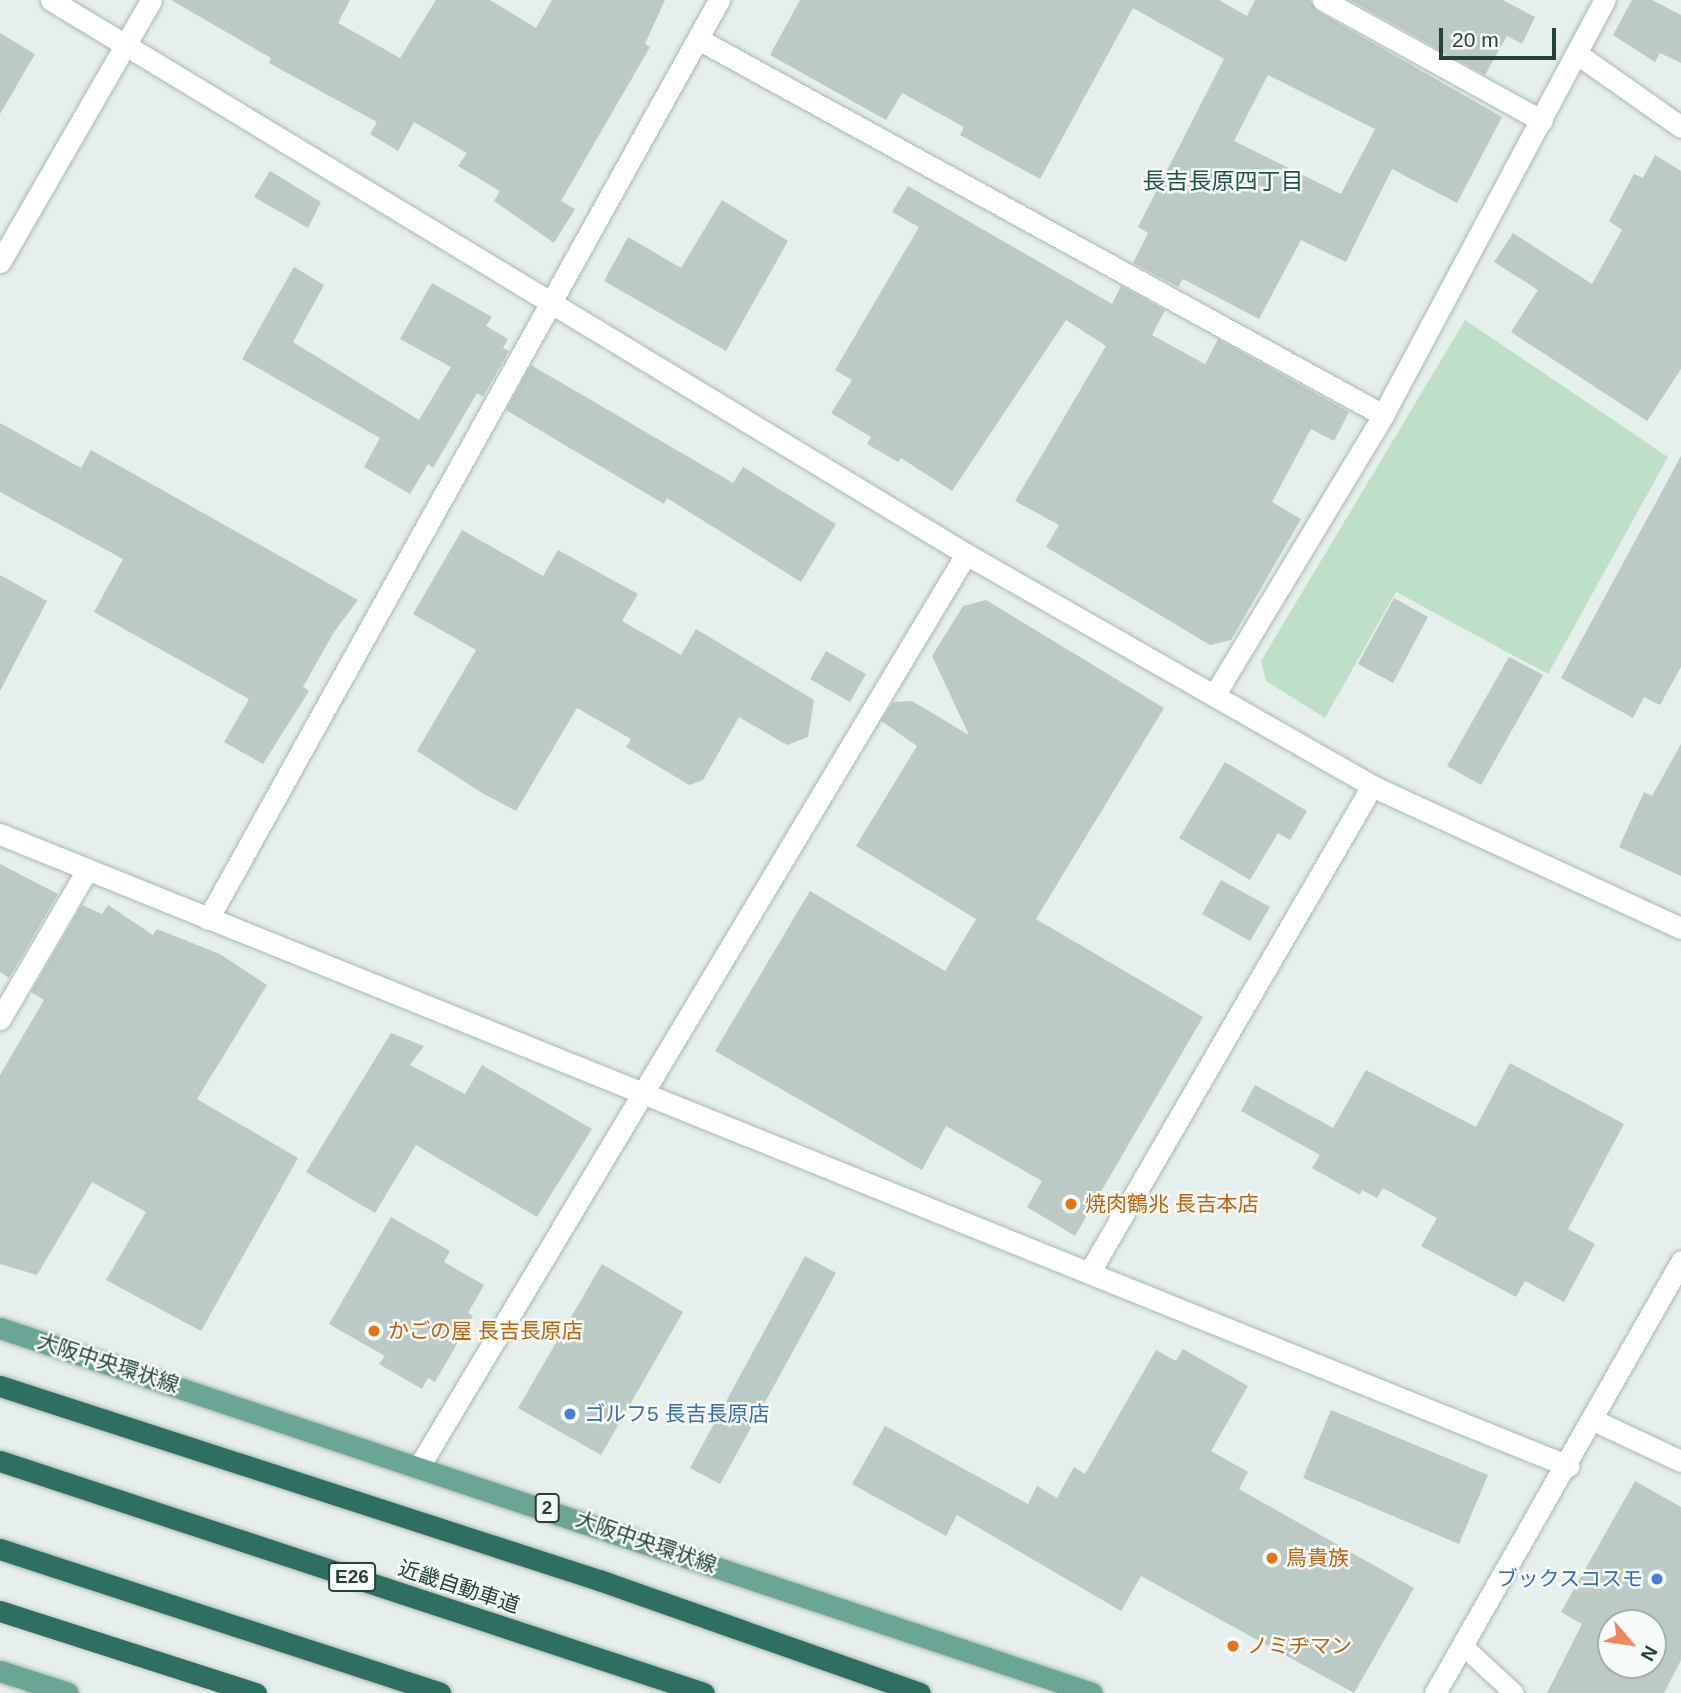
<!DOCTYPE html>
<html>
<head>
<meta charset="utf-8">
<style>
  body { margin:0 }
  #map { position:relative; width:1681px; height:1693px; overflow:hidden; background:#e6efeb; font-family:Helvetica,"Noto Sans JP",sans-serif }
  div>[style] { position:absolute }
  [style*='--x'] { left:calc(var(--x)*1px); top:calc(var(--y)*1px); width:calc(var(--w)*1px); rotate:calc(var(--a)*1deg) }
  .green>* { inset:0; background:#bfe0c8 }
  .building>* { inset:0; background:#bbcac4 }
  .roads { filter:drop-shadow(0 0 2px #a8b8b2) drop-shadow(0 0 2px #a8b8b2) }
  .service>* { height:19px; margin:-9.5px; padding:0 9.5px; transform-origin:9.5px; border-radius:9.5px; background:#fff }
  .minor>* { height:21px; margin:-10.5px; padding:0 10.5px; transform-origin:10.5px; border-radius:10.5px; background:#fff }
  .tertiary>* { height:21px; margin:-10.5px; padding:0 10.5px; transform-origin:10.5px; border-radius:10.5px; background:#fff }
  .primary>* { height:21px; margin:-10.5px; padding:0 10.5px; transform-origin:10.5px; border-radius:10.5px; background:#6aa596 }
  .motorway>* { height:21px; margin:-10.5px; padding:0 10.5px; transform-origin:10.5px; border-radius:10.5px; background:#2f6f62 }
  .bridges { filter:drop-shadow(0 0 2px #c2cac8) drop-shadow(0 0 2px #c2cac8) }
  .motorway-bridge>* { height:21px; margin:-10.5px; padding:0 10.5px; transform-origin:10.5px; border-radius:10.5px; background:#2f6f62 }
  .dots>* { width:19px; height:19px; translate:-50% -50%; box-sizing:border-box; border:4px solid #f7fbf9; border-radius:50% }
  span { translate:-50% -50%; white-space:nowrap; text-align:center; line-height:1.15; -webkit-text-stroke:5px #f7fbf9; paint-order:stroke }
  .shield-label span { padding:2px 5px; background:#f7fbf9; border:2px solid; border-radius:5px; -webkit-text-stroke-width:0 }
  .shield-label { font-size:19px; color:#24423a; font-weight:700 }
  .food-label { font-size:21px; color:#c56008 }
  .left { translate:0 -50%; text-align:left }
  .street-label { font-size:21px; color:#24423a }
  .shop-label { font-size:21px; color:#366cbe }
  .right { translate:-100% -50%; text-align:right }
  .neighbourhood-label { font-size:23px; color:#1f5548 }
  .north { position:absolute; left:1597px; top:1609px; width:70px; height:70px; box-sizing:border-box; background:#f7fbf9; border:2px solid #a3b1ad; border-radius:50%; rotate:119deg; font-size:19px; font-weight:700; line-height:28px; text-align:center; color:#24423a }
  .north::after { content:''; display:block; margin:auto; width:24px; height:32px; background:#f4845f; clip-path:polygon(50% 0,100% 100%,50% 72%,0 100%) }
  .scale { position:absolute; left:1439px; top:28px; width:117px; height:32px; box-sizing:border-box; border:4px solid #24423a; border-top:0; padding-left:9px; font-size:21px; line-height:24px; white-space:nowrap; color:#24423a; -webkit-text-stroke:5px #f7fbf9; paint-order:stroke }
</style>
</head>
<body>
<div id="map">
  <div class="green">
    <div style="clip-path:polygon(1465px 320px,1668px 457px,1548px 674px,1396px 592px,1325px 718px,1266px 681px,1261px 661px)"></div>
  </div>
  <div class="building">
    <div style="clip-path:polygon(171px 0,350px 0,338px 23px,400px 58px,436px 0,490px 0,536px 28px,552px 0,665px 0,645px 44px,650px 47px,561px 201px,575px 209px,554px 243px,494px 201px,500px 191px,458px 166px,467px 153px,414px 122px,398px 151px,370px 134px,377px 122px,269px 63px,271px 58px)"></div>
    <div style="clip-path:polygon(evenodd,800px 0,1219px 0,1247px 16px,1255px 0,1310px 0,1317px 11px,1502px 117px,1457px 203px,1392px 169px,1346px 262px,1301px 240px,1259px 319px,1183px 279px,1178px 287px,1133px 263px,1148px 233px,1138px 227px,1224px 59px,1133px 8px,1040px 179px,960px 135px,964px 127px,902px 93px,886px 120px,770px 55px,800px 0,1268px 75px,1375px 129px,1341px 194px,1234px 141px,1268px 75px)"></div>
    <div style="clip-path:polygon(1350px 0,1503px 0,1535px 17px,1522px 44px,1507px 36px,1485px 75px)"></div>
    <div style="clip-path:polygon(1632px 0,1652px 0,1681px 15px,1681px 63px,1660px 53px,1655px 62px,1613px 35px)"></div>
    <div style="clip-path:polygon(0 33px,35px 54px,0 114px)"></div>
    <div style="clip-path:polygon(1655px 155px,1681px 171px,1681px 369px,1647px 421px,1511px 332px,1538px 290px,1494px 262px,1513px 233px,1592px 284px,1622px 230px,1609px 221px,1634px 174px,1643px 178px)"></div>
    <div style="clip-path:polygon(270px 171px,321px 202px,308px 228px,254px 197px)"></div>
    <div style="clip-path:polygon(908px 186px,1112px 304px,1121px 286px,1165px 310px,1152px 335px,1205px 364px,1218px 339px,1349px 412px,1334px 441px,1311px 429px,1272px 502px,1301px 519px,1231px 640px,1210px 645px,1046px 547px,1059px 525px,1015px 501px,1106px 346px,1066px 320px,952px 491px,901px 458px,898px 462px,867px 444px,871px 437px,831px 413px,852px 380px,835px 370px,919px 227px,892px 212px)"></div>
    <div style="clip-path:polygon(722px 200px,788px 241px,726px 351px,604px 281px,628px 237px,681px 268px)"></div>
    <div style="clip-path:polygon(294px 267px,324px 285px,293px 342px,419px 420px,451px 367px,400px 339px,432px 283px,492px 317px,486px 326px,508px 339px,503px 348px,509px 351px,483px 397px,477px 393px,433px 468px,428px 464px,410px 494px,364px 467px,380px 438px,242px 359px)"></div>
    <div style="clip-path:polygon(531px 365px,733px 483px,743px 467px,836px 524px,801px 582px,667px 498px,664px 504px,506px 410px)"></div>
    <div style="clip-path:polygon(0 423px,81px 468px,91px 450px,358px 600px,334px 632px,303px 687px,309px 691px,263px 764px,224px 742px,249px 699px,94px 612px,123px 559px,0 492px)"></div>
    <div style="clip-path:polygon(1681px 456px,1681px 667px,1660px 705px,1644px 697px,1633px 718px,1561px 678px)"></div>
    <div style="clip-path:polygon(462px 530px,543px 576px,558px 550px,638px 594px,622px 621px,681px 655px,696px 629px,814px 700px,808px 737px,787px 745px,739px 717px,703px 780px,689px 785px,626px 747px,631px 739px,577px 708px,516px 811px,482px 793px,417px 751px,476px 650px,413px 614px)"></div>
    <div style="clip-path:polygon(0 575px,47px 601px,0 691px)"></div>
    <div style="clip-path:polygon(1394px 598px,1428px 617px,1393px 683px,1358px 664px)"></div>
    <div style="clip-path:polygon(986px 600px,1164px 708px,1036px 919px,1203px 1017px,1075px 1236px,1027px 1207px,1042px 1181px,946px 1126px,922px 1170px,715px 1051px,810px 891px,945px 971px,976px 919px,856px 846px,917px 746px,881px 721px,893px 702px,912px 701px,969px 735px,932px 656px,963px 606px)"></div>
    <div style="clip-path:polygon(826px 651px,866px 674px,850px 702px,810px 679px)"></div>
    <div style="clip-path:polygon(1509px 657px,1543px 675px,1481px 785px,1447px 766px)"></div>
    <div style="clip-path:polygon(1681px 744px,1681px 876px,1619px 847px,1644px 792px,1652px 796px)"></div>
    <div style="clip-path:polygon(1225px 762px,1307px 811px,1290px 840px,1278px 833px,1250px 880px,1179px 838px)"></div>
    <div style="clip-path:polygon(0 864px,58px 894px,9px 978px,0 972px)"></div>
    <div style="clip-path:polygon(1221px 880px,1270px 907px,1250px 941px,1202px 914px)"></div>
    <div style="clip-path:polygon(82px 905px,102px 914px,108px 905px,153px 935px,157px 929px,220px 954px,267px 985px,197px 1099px,298px 1158px,201px 1331px,106px 1280px,146px 1212px,92px 1182px,37px 1275px,0 1264px,0 1075px,44px 1000px,31px 992px)"></div>
    <div style="clip-path:polygon(391px 1033px,424px 1046px,410px 1065px,465px 1094px,482px 1065px,592px 1129px,537px 1217px,416px 1145px,375px 1213px,306px 1172px)"></div>
    <div style="clip-path:polygon(1510px 1063px,1624px 1124px,1568px 1229px,1595px 1244px,1564px 1302px,1525px 1281px,1516px 1297px,1421px 1246px,1437px 1218px,1383px 1188px,1377px 1198px,1362px 1190px,1360px 1195px,1312px 1168px,1320px 1155px,1241px 1111px,1255px 1085px,1333px 1128px,1366px 1070px,1476px 1127px)"></div>
    <div style="clip-path:polygon(391px 1217px,450px 1251px,444px 1262px,484px 1285px,468px 1313px,473px 1316px,435px 1382px,428px 1378px,422px 1389px,379px 1364px,385px 1356px,329px 1324px)"></div>
    <div style="clip-path:polygon(805px 1256px,836px 1273px,720px 1484px,690px 1468px)"></div>
    <div style="clip-path:polygon(602px 1264px,683px 1312px,601px 1455px,518px 1408px)"></div>
    <div style="clip-path:polygon(1183px 1349px,1248px 1386px,1211px 1451px,1248px 1472px,1239px 1489px,1414px 1588px,1354px 1693px,1141px 1576px,1121px 1611px,957px 1515px,946px 1536px,852px 1484px,885px 1426px,1028px 1504px,1037px 1486px,1057px 1498px,1074px 1467px,1085px 1474px,1156px 1350px,1176px 1361px)"></div>
    <div style="clip-path:polygon(1331px 1410px,1488px 1475px,1459px 1544px,1303px 1478px)"></div>
    <div style="clip-path:polygon(evenodd,1635px 1481px,1681px 1507px,1681px 1660px,1664px 1693px,1547px 1693px,1582px 1624px,1561px 1612px,1635px 1481px,1611px 1623px,1653px 1623px,1653px 1665px,1611px 1665px,1611px 1623px)"></div>
  </div>
  <div class="roads">
    <div class="service">
      <div style="--x:1463;--y:1646;--w:69;--a:42.7"></div>
    </div>
    <div class="minor">
      <div style="--x:1323;--y:0;--w:250;--a:28.9"></div>
      <div style="--x:698;--y:39;--w:781;--a:28.76"></div>
      <div style="--x:1580;--y:56;--w:123;--a:35.1"></div>
      <div style="--x:1215;--y:694;--w:326;--a:-58.9"></div>
      <div style="--x:1383;--y:415;--w:471;--a:-61.9"></div>
      <div style="--x:208;--y:919;--w:1052;--a:-60.92"></div>
      <div style="--x:0;--y:1019;--w:173;--a:-59.7"></div>
      <div style="--x:1089;--y:1273;--w:563;--a:-59.84"></div>
      <div style="--x:1593;--y:1420;--w:97;--a:25"></div>
      <div style="--x:420;--y:1465;--w:1062;--a:-59.06"></div>
    </div>
    <div class="tertiary">
      <div style="--x:51;--y:0;--w:1070;--a:31.19"></div>
      <div style="--x:966;--y:554;--w:468;--a:29.7"></div>
      <div style="--x:1372;--y:786;--w:340;--a:24.7"></div>
      <div style="--x:0;--y:262;--w:302;--a:-60"></div>
      <div style="--x:0;--y:834;--w:1691;--a:21.95"></div>
      <div style="--x:1435;--y:1693;--w:497;--a:-60.3"></div>
    </div>
    <div class="primary">
      <div style="--x:0;--y:1328;--w:1151;--a:18.48"></div>
      <div style="--x:0;--y:1671;--w:71;--a:17.9"></div>
    </div>
    <div class="motorway">
      <div style="--x:0;--y:1386;--w:630;--a:17.95"></div>
      <div style="--x:599;--y:1580;--w:340;--a:19.4"></div>
      <div style="--x:0;--y:1461;--w:741;--a:18.24"></div>
      <div style="--x:0;--y:1549;--w:463;--a:18.1"></div>
    </div>
  </div>
  <div class="bridges">
    <div class="motorway-bridge">
      <div style="--x:0;--y:1611;--w:269;--a:17.8"></div>
    </div>
  </div>
  <div class="dots">
    <div style="left:1071px;top:1204px;background:#e8710a"></div>
    <div style="left:374px;top:1331px;background:#e8710a"></div>
    <div style="left:570px;top:1414px;background:#3f7fe0"></div>
    <div style="left:1272px;top:1558px;background:#e8710a"></div>
    <div style="left:1657px;top:1579px;background:#3f7fe0"></div>
    <div style="left:1233px;top:1646px;background:#e8710a"></div>
  </div>
  <div class="shield-label">
    <span style="left:547px;top:1508px">2</span>
    <span style="left:352px;top:1577px">E26</span>
  </div>
  <div class="food-label">
    <span class="left" style="left:1085px;top:1204px">焼肉鶴兆 長吉本店</span>
    <span class="left" style="left:388px;top:1331px">かごの屋 長吉長原店</span>
    <span class="left" style="left:1286px;top:1558px">鳥貴族</span>
    <span class="left" style="left:1247px;top:1646px">ノミヂマン</span>
  </div>
  <div class="street-label">
    <span style="left:108px;top:1363px;rotate:18deg">大阪中央環状線</span>
    <span style="left:646px;top:1542px;rotate:19deg">大阪中央環状線</span>
    <span style="left:459px;top:1587px;rotate:18deg">近畿自動車道</span>
  </div>
  <div class="shop-label">
    <span class="left" style="left:584px;top:1414px">ゴルフ5 長吉長原店</span>
    <span class="right" style="left:1643px;top:1579px">ブックスコスモ</span>
  </div>
  <div class="neighbourhood-label">
    <span style="left:1223px;top:181px">長吉長原四丁目</span>
  </div>
  <div class="north">N</div>
  <div class="scale">20 m</div>
</div>
</body>
</html>
